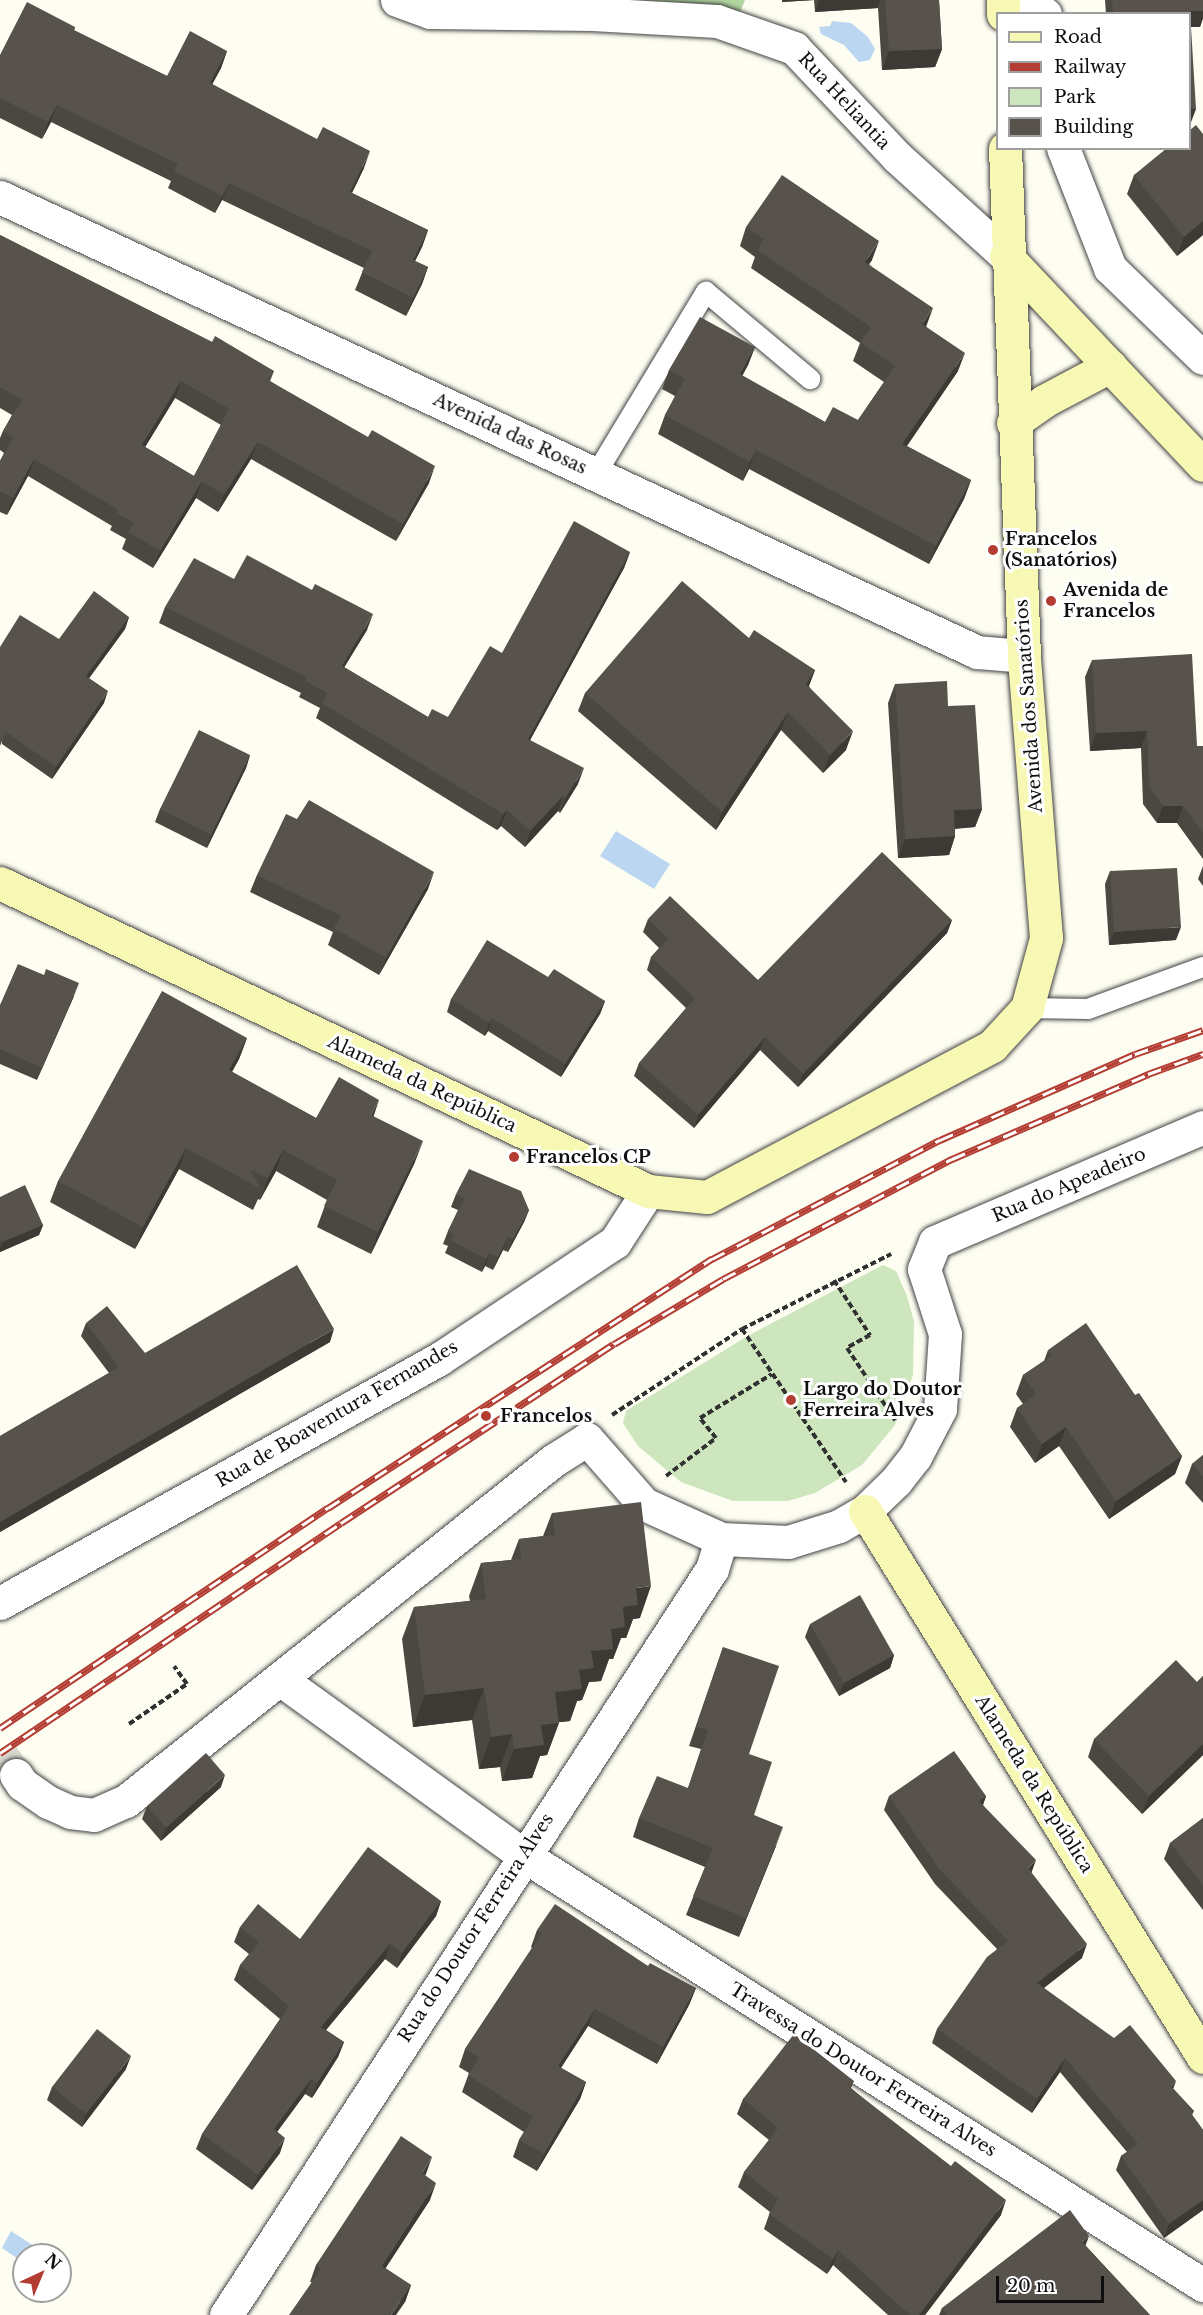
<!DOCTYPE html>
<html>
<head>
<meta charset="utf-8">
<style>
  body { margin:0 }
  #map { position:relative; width:1203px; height:2315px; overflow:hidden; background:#fefdf2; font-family:"Libre Baskerville",serif }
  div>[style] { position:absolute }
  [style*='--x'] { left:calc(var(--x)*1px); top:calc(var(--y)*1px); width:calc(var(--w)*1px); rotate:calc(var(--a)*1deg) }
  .green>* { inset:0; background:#cde6be }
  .forest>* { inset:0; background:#b0d59f }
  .water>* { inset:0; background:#bbd6f1 }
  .street-tunnel>* { height:33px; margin-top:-16.5px; transform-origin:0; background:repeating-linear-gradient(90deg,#dad9d0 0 33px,transparent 0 49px) }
  .path>* { height:4px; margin-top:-2px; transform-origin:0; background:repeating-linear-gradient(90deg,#313131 0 6px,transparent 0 9px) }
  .roads { filter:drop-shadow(0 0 2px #424242) drop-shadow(0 0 2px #424242) }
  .lane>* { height:20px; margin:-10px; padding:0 10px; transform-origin:10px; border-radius:10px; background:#fff }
  .street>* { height:33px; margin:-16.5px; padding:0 16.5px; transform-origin:16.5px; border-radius:16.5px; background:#fff }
  .secondary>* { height:33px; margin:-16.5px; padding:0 16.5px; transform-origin:16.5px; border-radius:16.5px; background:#f7f8b3 }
  .rail>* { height:7px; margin-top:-3.5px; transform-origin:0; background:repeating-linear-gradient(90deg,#fff 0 14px,#b33d33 0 28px); box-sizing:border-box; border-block:2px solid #b33d33 }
  .wall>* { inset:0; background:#4b4741 }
  .shaded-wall>* { inset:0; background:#3d3935 }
  .building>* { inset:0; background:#57524c }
  .dots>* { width:16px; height:16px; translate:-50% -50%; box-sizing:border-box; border:3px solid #fff; border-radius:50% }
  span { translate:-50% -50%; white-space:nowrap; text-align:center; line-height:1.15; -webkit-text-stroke:6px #fff; paint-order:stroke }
  .street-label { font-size:18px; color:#0f0f0f }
  .poi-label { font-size:18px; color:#0f0f0f; font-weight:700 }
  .left { translate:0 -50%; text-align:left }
  .legend { position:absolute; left:996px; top:12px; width:195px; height:138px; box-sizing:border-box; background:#fff; border:2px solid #9f9f9f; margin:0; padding:8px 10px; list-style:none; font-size:18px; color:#0f0f0f }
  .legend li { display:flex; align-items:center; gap:12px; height:30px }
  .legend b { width:30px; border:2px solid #9f9f9f }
  .north { position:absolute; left:12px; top:2243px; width:60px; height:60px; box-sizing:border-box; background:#fff; border:2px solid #9f9f9f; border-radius:50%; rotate:44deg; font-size:16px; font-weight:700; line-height:24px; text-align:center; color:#0f0f0f }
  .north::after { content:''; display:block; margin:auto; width:21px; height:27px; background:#b33d33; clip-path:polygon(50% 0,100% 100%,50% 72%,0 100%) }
  .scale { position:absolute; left:996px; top:2276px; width:108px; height:27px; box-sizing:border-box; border:3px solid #0f0f0f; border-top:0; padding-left:8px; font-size:18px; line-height:21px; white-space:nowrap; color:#0f0f0f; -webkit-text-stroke:4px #fff; paint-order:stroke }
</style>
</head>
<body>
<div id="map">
  <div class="green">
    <div style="clip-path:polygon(883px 1265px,896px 1271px,907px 1296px,914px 1321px,913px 1375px,895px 1425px,862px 1465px,815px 1493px,788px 1501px,733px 1501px,681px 1482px,638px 1446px,623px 1423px,626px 1411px,749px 1335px)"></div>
  </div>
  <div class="forest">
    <div style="clip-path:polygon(597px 0,745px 0,734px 27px)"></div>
  </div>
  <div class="water">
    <div style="clip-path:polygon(832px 21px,851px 23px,868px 37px,875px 49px,870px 60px,859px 62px,844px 45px,821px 34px,819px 27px,830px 26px)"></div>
    <div style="clip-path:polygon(616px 831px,670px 864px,654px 889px,600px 856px)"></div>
    <div style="clip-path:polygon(11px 2231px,48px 2255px,24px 2255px,24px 2263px,2px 2248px)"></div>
  </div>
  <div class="street-tunnel">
    <div style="--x:0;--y:1752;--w:28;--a:55"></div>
  </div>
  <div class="path">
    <div style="--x:834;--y:1280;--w:66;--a:56.8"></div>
    <div style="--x:870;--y:1335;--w:26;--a:151"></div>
    <div style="--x:847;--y:1348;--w:87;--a:56.3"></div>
    <div style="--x:742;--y:1329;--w:185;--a:55.8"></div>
    <div style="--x:612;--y:1415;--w:156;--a:-33.5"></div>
    <div style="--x:742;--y:1329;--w:167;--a:-26.7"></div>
    <div style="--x:666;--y:1476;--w:63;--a:-37.2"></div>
    <div style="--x:716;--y:1438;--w:26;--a:-129"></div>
    <div style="--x:700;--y:1418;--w:84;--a:-31.4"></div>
    <div style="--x:129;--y:1724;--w:70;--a:-34.6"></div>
    <div style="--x:187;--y:1684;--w:22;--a:-126"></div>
  </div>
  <div class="roads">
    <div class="lane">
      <div style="--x:596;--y:474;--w:213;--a:-58.9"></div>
      <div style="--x:706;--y:292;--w:136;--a:39.9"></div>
      <div style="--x:1027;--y:1008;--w:61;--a:0.9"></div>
      <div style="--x:1088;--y:1009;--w:122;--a:-20.1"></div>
    </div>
    <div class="street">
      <div style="--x:397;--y:0;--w:35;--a:20"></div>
      <div style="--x:430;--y:12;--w:162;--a:0.7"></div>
      <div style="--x:592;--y:14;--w:125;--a:3.2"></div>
      <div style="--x:717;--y:21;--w:82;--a:19.3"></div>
      <div style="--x:794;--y:48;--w:150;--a:46.6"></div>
      <div style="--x:897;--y:157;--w:147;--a:42.2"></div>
      <div style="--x:1027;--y:0;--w:23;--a:38"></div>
      <div style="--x:1063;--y:148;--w:129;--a:68.6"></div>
      <div style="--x:1110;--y:268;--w:129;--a:44.1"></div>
      <div style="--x:0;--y:197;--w:1078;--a:24.97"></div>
      <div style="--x:977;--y:652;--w:47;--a:4.9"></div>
      <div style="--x:0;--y:1603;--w:502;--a:-29.07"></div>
      <div style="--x:439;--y:1359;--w:211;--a:-33.6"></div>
      <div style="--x:615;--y:1242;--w:61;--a:-57.1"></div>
      <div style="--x:280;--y:1679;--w:300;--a:35.9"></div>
      <div style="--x:523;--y:1855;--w:805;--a:32.31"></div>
      <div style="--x:16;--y:1775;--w:11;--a:56"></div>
      <div style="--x:22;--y:1784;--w:32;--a:35"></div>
      <div style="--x:48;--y:1802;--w:24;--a:24"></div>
      <div style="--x:70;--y:1812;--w:24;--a:7"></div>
      <div style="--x:94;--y:1815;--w:35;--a:-24"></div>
      <div style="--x:126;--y:1801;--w:547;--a:-38.55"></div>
      <div style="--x:554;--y:1460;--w:39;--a:-32"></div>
      <div style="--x:587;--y:1439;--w:86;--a:48.8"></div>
      <div style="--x:644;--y:1504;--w:85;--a:24.4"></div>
      <div style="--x:721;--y:1539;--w:67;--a:2.6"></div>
      <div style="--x:788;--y:1542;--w:53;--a:-17.4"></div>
      <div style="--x:839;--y:1526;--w:30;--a:-30"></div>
      <div style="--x:865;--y:1511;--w:43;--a:-44.1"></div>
      <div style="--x:896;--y:1481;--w:31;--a:-52"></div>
      <div style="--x:915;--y:1457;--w:54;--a:-62.5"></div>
      <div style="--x:940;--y:1409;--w:75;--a:-86.2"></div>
      <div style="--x:945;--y:1334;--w:68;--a:-107.9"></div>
      <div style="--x:924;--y:1269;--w:29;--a:-68"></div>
      <div style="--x:935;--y:1242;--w:292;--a:-23.2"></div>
      <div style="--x:226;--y:2315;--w:890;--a:-56.92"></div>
      <div style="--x:712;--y:1569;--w:31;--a:-73"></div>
    </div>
    <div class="secondary">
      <div style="--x:1003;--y:0;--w:14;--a:90"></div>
      <div style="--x:1006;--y:256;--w:287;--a:46.7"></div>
      <div style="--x:1013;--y:423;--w:38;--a:-35"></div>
      <div style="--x:1044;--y:401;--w:75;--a:-27.9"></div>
      <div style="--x:0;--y:883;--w:717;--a:25.42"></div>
      <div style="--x:648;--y:1191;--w:59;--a:5.8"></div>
      <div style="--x:707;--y:1197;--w:323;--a:-27.9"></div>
      <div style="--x:992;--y:1046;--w:52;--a:-47.4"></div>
      <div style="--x:1027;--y:1008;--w:73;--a:-74.8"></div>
      <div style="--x:1046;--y:938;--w:283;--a:-94.5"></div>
      <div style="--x:1024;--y:656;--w:508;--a:-92.14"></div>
      <div style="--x:865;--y:1511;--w:642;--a:58.24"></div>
    </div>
  </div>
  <div class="rail">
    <div style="--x:0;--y:1728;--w:395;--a:-33.9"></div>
    <div style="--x:328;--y:1508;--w:458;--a:-33"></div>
    <div style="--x:712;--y:1259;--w:257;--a:-27.6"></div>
    <div style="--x:940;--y:1140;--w:213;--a:-23.8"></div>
    <div style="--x:1135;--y:1054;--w:72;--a:-19.4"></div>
    <div style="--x:0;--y:1753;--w:411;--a:-34"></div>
    <div style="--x:341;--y:1523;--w:326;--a:-33.3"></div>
    <div style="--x:614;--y:1344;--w:127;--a:-30.8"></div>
    <div style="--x:723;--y:1279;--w:259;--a:-27.7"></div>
    <div style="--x:952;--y:1159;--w:214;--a:-23.4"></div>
    <div style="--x:1148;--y:1074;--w:59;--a:-20"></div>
  </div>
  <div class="wall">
    <div style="clip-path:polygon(782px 0,939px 0,942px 49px,935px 67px,882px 70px,878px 8px,815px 12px,814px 0,782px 2px)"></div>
    <div style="clip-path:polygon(1105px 0,1203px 0,1203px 18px,1200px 27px,1191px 27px,1190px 125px,1190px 14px,1106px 14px)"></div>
    <div style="clip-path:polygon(75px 27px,74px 31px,167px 76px,227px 51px,221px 68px,212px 84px,364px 168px,352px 193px,428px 230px,422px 247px,415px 261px,428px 267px,422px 284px,406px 316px,355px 290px,364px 268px,222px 200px,215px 213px,168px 188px,171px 181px,51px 122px,42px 139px,0 118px,0 55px)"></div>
    <div style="clip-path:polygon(1203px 134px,1203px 235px,1177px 256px,1127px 194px,1134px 175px)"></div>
    <div style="clip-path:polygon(746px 227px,872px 260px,869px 264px,926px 326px,958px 371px,907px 446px,971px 480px,964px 499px,929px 564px,749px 469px,743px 481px,658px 434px,665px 415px,675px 396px,662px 389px,669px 370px,755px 347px,748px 365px,742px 376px,825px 422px,858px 420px,884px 382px,853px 361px,860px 343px,751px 268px,755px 257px,740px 246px)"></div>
    <div style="clip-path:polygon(evenodd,0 235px,212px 342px,274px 371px,270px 381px,429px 483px,396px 541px,251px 459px,218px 512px,196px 498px,153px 568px,122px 549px,126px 539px,110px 530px,112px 526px,28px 476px,7px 515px,0 512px,0 461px,4px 453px,0 450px,0 438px,3px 431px,12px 415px,0 408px,0 235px,175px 398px,221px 425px,194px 476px,145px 447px,175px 398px)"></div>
    <div style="clip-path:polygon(630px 552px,624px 568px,530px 740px,578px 784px,560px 813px,558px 811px,525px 847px,501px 826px,497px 830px,316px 718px,320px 708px,299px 697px,301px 693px,159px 623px,165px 607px,234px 579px,367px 630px,344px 667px,428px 717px,448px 717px,502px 653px)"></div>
    <div style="clip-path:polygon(129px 617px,125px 629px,89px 678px,104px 703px,52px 779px,2px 744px,0 647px,59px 639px)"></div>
    <div style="clip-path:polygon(749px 638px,815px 670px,809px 686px,846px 750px,823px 773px,781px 730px,716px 830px,578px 711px,585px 693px)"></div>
    <div style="clip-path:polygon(1092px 660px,1197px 746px,1203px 746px,1203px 859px,1177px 823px,1157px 823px,1143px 804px,1141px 748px,1090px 751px,1085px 677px)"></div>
    <div style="clip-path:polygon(895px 684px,948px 706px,982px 809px,975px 827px,955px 829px,955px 836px,949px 855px,898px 858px,888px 703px)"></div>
    <div style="clip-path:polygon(250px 755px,246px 768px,207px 848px,155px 822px,160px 809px)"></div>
    <div style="clip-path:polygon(1203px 866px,1203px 886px,1198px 879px)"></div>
    <div style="clip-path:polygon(1110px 871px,1176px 940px,1109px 945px,1105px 884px)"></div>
    <div style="clip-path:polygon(257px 875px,428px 889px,379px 975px,328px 945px,333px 932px,250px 892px)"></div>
    <div style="clip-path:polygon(648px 919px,758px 980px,952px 920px,947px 933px,798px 1087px,760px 1050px,694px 1128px,634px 1076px,639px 1063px,686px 1008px,647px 970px,651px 957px,659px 948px,643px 932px)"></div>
    <div style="clip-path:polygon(548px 977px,605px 1001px,600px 1014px,561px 1077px,488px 1031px,485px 1036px,447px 1012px,451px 999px)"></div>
    <div style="clip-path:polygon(74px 996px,37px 1080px,0 1064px,0 1005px)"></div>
    <div style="clip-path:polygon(247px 1038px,239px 1059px,232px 1072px,316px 1118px,373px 1117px,415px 1162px,371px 1254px,317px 1227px,327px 1200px,276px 1171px,260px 1200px,258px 1199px,253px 1210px,179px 1169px,135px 1249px,50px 1202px,58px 1181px)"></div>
    <div style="clip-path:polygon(456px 1194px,529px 1210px,524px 1222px,508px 1252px,503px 1250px,493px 1270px,485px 1266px,482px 1272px,445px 1253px,448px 1246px,443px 1244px,448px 1231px,458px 1210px,451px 1207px)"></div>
    <div style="clip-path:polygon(0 1197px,43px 1225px,39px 1235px,0 1252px)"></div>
    <div style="clip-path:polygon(86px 1323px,145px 1353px,330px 1342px,0 1532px,0 1436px,109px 1373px,81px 1336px)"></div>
    <div style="clip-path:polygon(1048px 1350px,1135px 1395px,1182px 1456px,1175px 1474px,1109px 1519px,1059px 1446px,1035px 1463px,1010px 1427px,1017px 1408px,1023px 1404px,1016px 1394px,1023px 1375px,1044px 1361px)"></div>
    <div style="clip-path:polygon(1203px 1455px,1203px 1503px,1185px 1483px,1192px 1464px)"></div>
    <div style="clip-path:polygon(552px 1513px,640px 1618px,633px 1619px,626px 1638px,621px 1638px,613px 1659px,609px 1659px,601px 1681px,589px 1682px,582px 1700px,577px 1701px,570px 1721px,559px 1722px,547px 1755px,540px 1756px,532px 1778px,502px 1781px,500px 1767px,479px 1769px,472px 1720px,413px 1727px,402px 1639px,414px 1607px,470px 1601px,469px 1596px,481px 1563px,511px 1560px,519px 1539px,543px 1536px)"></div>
    <div style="clip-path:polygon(810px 1624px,894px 1655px,890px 1668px,839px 1696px,805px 1637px)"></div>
    <div style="clip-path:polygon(723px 1647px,749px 1754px,754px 1815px,776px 1846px,739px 1937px,686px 1915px,705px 1867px,633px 1837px,639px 1818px,688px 1788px,701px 1749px,689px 1746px)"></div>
    <div style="clip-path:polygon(1203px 1676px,1203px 1755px,1142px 1814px,1088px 1757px,1094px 1739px,1197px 1682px)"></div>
    <div style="clip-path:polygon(221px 1787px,161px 1841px,142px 1819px,147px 1806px)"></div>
    <div style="clip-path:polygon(889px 1796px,986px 1796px,983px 1805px,1031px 1873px,1082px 1958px,1044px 1988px,1173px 2089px,1194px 2111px,1192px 2115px,1203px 2130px,1203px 2210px,1164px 2238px,1116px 2170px,1121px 2156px,1127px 2152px,1060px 2072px,1032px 2113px,932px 2043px,937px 2029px,997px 1949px,935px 1884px,884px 1810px)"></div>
    <div style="clip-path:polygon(1203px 1818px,1203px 1910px,1164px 1859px,1170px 1843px)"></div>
    <div style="clip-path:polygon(441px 1901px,436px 1916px,397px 1968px,385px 1959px,326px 2030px,344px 2042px,338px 2057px,312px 2098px,305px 2094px,277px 2132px,280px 2153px,252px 2190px,196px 2149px,202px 2134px,280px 2019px,234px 1980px,240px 1965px,249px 1954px,234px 1942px,240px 1927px,300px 1939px)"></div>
    <div style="clip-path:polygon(537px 1930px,648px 1966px,696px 1988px,689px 2005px,657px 2064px,588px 2026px,561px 2068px,586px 2082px,580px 2099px,537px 2171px,513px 2157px,519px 2140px,524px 2132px,462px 2092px,469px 2073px,459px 2067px,465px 2049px,532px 1948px,531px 1947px)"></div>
    <div style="clip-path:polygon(126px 2069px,82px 2127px,47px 2100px,52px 2087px)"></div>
    <div style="clip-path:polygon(854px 2081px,851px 2088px,1001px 2215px,925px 2315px,888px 2315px,833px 2265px,827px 2274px,764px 2229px,770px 2212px,738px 2187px,744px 2172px,769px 2140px,737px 2114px,743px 2099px)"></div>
    <div style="clip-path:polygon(426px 2174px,425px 2175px,430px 2200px,385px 2268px,411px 2285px,405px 2302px,310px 2282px,316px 2265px)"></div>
    <div style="clip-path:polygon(1086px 2246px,1150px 2315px,939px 2315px,942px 2308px)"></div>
  </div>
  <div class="shaded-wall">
    <div style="clip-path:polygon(783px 0,814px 0,782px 2px)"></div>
    <div style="clip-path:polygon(819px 0,880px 0,878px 8px,815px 12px)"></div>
    <div style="clip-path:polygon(1190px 11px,1203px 11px,1203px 18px,1200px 27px,1190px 27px)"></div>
    <div style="clip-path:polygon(942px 49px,935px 67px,882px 70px,889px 51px)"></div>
    <div style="clip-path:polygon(227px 51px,221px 68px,204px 100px,210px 83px)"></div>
    <div style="clip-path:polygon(57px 105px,51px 122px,42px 139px,48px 122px)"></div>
    <div style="clip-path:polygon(1190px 109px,1196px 109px,1190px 125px)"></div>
    <div style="clip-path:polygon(370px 151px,364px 168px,344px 209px,350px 192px)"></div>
    <div style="clip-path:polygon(229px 183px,222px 200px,215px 213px,222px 196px)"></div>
    <div style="clip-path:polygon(1203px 221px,1203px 235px,1177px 256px,1184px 237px)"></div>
    <div style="clip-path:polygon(428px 230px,422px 247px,407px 277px,413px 260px)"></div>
    <div style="clip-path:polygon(879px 241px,872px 260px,858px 280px,865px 262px)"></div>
    <div style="clip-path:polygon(428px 267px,422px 284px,406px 316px,413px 298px)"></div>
    <div style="clip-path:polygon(933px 308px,926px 327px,922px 324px)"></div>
    <div style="clip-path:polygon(755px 347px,748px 365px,733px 393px,740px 374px)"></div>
    <div style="clip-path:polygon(965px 353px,958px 371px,895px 463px,902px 444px)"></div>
    <div style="clip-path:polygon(181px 381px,175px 398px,136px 462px,142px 445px)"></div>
    <div style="clip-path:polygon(258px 442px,251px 459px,218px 512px,224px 495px)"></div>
    <div style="clip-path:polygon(756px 450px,749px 469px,743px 481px,750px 462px)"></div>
    <div style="clip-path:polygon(34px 459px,28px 476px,7px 515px,13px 498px)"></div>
    <div style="clip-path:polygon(435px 466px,429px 483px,396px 541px,403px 524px)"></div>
    <div style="clip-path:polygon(971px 480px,964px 499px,929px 564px,936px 546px)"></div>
    <div style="clip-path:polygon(202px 481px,196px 498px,153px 568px,160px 551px)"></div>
    <div style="clip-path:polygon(630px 552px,624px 568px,522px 755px,528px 739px)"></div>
    <div style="clip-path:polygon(373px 614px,367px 630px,336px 681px,342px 666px)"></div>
    <div style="clip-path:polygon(129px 617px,125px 629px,82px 688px,86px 676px)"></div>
    <div style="clip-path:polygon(815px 670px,808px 688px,806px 684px)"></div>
    <div style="clip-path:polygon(108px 691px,104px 703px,52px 779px,56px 767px)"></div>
    <div style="clip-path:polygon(788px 712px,781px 730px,716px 830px,722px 812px)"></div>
    <div style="clip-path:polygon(853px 731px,846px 750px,823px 773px,830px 755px)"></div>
    <div style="clip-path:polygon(1147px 731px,1141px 748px,1090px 751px,1096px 733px)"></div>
    <div style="clip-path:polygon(250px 755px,246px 768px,207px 848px,211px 835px)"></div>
    <div style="clip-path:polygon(584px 768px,578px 784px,560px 813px,566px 797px)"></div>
    <div style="clip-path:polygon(563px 796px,558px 811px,525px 847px,530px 831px)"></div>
    <div style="clip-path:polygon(1163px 806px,1183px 806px,1177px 823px,1157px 823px)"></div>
    <div style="clip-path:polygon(982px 809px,975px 827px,947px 829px,954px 810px)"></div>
    <div style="clip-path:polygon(507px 810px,501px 826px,497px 830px,503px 814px)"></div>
    <div style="clip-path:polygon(955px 836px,949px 855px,898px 858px,905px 839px)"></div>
    <div style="clip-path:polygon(434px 872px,428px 889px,379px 975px,386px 958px)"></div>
    <div style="clip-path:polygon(952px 920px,947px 933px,798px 1087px,803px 1074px)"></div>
    <div style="clip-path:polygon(1181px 927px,1176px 940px,1109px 945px,1114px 932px)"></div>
    <div style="clip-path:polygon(79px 983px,74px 996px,37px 1080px,42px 1068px)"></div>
    <div style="clip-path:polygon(605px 1001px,600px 1014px,561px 1077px,565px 1064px)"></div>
    <div style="clip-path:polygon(492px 1018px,488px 1031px,485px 1036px,489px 1023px)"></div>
    <div style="clip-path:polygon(765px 1037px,760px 1050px,694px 1128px,698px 1115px)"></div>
    <div style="clip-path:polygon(247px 1038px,239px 1059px,221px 1091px,229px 1070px)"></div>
    <div style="clip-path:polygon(379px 1100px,372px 1121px,371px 1115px)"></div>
    <div style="clip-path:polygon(423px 1141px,415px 1162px,371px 1254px,378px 1232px)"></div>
    <div style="clip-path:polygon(186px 1148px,179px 1169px,135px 1249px,143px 1227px)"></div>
    <div style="clip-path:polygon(283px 1150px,276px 1171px,260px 1200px,268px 1178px)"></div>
    <div style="clip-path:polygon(529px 1210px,524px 1222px,508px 1252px,513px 1239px)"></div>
    <div style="clip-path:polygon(43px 1225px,39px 1235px,0 1252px,0 1249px,2px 1242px)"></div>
    <div style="clip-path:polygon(508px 1237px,503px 1250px,493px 1270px,498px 1257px)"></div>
    <div style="clip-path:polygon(490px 1253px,485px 1266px,482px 1272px,486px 1259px)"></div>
    <div style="clip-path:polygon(334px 1329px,330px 1342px,0 1532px,0 1522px)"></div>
    <div style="clip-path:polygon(1066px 1427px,1059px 1446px,1035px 1463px,1042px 1444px)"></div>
    <div style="clip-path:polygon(1182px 1456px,1175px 1474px,1109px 1519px,1116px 1501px)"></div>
    <div style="clip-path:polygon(651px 1586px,640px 1618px,633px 1619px,626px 1638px,621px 1638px,613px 1659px,609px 1659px,601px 1681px,589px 1682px,582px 1700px,577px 1701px,570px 1721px,543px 1724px,555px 1692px,579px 1670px,591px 1651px,611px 1629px,623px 1607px,636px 1588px)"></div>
    <div style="clip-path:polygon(894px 1655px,890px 1668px,839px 1696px,844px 1683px)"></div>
    <div style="clip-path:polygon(484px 1688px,472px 1720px,413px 1727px,425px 1695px)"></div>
    <div style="clip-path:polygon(559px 1723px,547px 1755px,540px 1756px,532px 1778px,502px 1781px,514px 1749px,541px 1725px)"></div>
    <div style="clip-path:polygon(512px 1734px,500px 1767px,479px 1769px,491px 1737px)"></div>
    <div style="clip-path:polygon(1203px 1744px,1203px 1755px,1142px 1814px,1149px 1796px)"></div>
    <div style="clip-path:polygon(225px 1775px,221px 1787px,161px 1841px,166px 1828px)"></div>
    <div style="clip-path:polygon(986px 1796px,981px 1810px,979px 1801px)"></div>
    <div style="clip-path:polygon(783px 1827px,776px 1846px,739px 1937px,746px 1918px)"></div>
    <div style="clip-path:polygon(1036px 1860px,1031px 1874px,1028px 1868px)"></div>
    <div style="clip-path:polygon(441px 1901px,436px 1916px,397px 1968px,402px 1953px)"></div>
    <div style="clip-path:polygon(390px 1944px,385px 1959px,316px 2042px,321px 2027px)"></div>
    <div style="clip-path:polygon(1087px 1944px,1082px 1958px,1032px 1997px,1037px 1983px)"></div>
    <div style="clip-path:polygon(696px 1988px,689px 2005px,657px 2064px,663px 2047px)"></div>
    <div style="clip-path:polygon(595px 2009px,588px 2026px,551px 2083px,558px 2066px)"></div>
    <div style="clip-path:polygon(344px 2042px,338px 2057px,312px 2098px,317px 2083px)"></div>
    <div style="clip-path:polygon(131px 2056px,126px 2069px,82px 2127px,86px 2114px)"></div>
    <div style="clip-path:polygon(1065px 2058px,1060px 2072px,1032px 2113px,1037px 2099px)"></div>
    <div style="clip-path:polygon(311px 2079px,305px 2094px,268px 2144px,274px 2129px)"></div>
    <div style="clip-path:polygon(1176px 2081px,1171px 2095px,1171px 2086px)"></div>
    <div style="clip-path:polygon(586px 2082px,580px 2099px,537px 2171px,544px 2154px)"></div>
    <div style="clip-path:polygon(285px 2138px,280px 2153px,252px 2190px,258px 2175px)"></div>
    <div style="clip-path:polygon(432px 2157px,426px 2174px,415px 2190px,422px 2173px)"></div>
    <div style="clip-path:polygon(436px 2183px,430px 2200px,376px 2283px,382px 2266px)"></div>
    <div style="clip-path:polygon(1006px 2200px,1001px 2215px,925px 2315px,919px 2315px)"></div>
    <div style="clip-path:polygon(1203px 2200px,1203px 2210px,1164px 2238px,1169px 2224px)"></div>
    <div style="clip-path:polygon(1089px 2236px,1081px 2258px,1082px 2242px)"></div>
    <div style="clip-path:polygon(838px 2250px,833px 2265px,827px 2274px,833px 2259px)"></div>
    <div style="clip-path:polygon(411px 2285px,405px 2302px,396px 2315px,391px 2315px)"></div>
  </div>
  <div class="building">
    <div style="clip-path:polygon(885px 0,939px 0,942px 49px,889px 51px)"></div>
    <div style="clip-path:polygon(1112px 0,1203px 0,1203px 11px,1190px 11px,1196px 109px,1190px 109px,1190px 14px,1113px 14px)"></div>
    <div style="clip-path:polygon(27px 2px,75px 27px,74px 30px,167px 76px,190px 31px,227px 51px,210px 83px,317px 139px,323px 127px,370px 151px,350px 192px,428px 230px,413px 260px,428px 267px,413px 298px,362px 272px,372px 251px,229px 183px,222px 196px,174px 171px,178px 164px,57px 105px,48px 122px,0 98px,0 55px)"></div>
    <div style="clip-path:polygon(1196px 125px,1203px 134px,1203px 221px,1184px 237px,1134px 175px,1167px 148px,1190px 148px,1190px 130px)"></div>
    <div style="clip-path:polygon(782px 175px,879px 241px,865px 262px,933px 308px,922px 324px,965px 353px,902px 444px,971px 480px,936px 546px,756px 450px,750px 462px,665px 415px,685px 379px,669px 370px,700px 317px,755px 347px,740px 374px,825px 422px,833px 407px,858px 420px,895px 366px,860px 342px,871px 327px,757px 250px,764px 239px,746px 227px)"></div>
    <div style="clip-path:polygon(0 235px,212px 342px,215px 336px,274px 371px,268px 380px,368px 437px,372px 430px,435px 466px,403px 524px,258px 442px,224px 495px,194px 476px,229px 409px,181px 381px,142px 445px,202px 481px,160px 551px,128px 532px,134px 523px,117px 513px,118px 510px,34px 459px,13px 498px,0 491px,0 461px,13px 438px,3px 431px,22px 400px,0 387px)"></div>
    <div style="clip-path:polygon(574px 521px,630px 552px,528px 739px,584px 768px,566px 797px,563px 796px,530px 831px,507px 810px,503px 814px,322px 703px,327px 693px,305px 681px,307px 677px,165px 607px,194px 558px,234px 579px,247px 555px,312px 590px,315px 584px,373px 614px,342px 666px,428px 717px,432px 709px,448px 717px,490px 646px,502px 653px)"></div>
    <div style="clip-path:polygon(682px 581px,749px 638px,754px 630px,815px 670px,806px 684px,853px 731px,830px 755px,788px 712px,722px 812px,585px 693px)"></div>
    <div style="clip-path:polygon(94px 591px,129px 617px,86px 676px,108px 691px,56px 767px,6px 732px,0 746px,0 647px,20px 615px,59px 639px)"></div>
    <div style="clip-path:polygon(1192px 654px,1197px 746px,1203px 746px,1203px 833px,1183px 806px,1163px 806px,1149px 787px,1147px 731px,1096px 733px,1092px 660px)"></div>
    <div style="clip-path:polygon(947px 681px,948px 706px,975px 705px,982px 809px,954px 810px,955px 836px,905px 839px,895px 684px)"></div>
    <div style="clip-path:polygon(199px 730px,250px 755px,211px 835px,160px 809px)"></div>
    <div style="clip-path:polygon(309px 800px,434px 872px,386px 958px,334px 928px,341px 916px,257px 875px,286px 814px,297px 819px)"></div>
    <div style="clip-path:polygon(882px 852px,952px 920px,803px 1074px,765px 1037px,698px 1115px,639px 1063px,695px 998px,651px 957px,668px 939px,648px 919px,670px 896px,758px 980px)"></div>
    <div style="clip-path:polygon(1177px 868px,1181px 927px,1114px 932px,1110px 871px)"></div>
    <div style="clip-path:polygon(487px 940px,548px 977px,554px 969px,605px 1001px,565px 1064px,492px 1018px,489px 1023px,451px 999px)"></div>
    <div style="clip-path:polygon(18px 964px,44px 975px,46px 969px,79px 983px,42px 1068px,0 1049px,0 1005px)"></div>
    <div style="clip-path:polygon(162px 991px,247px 1038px,229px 1070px,316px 1118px,339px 1077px,379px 1100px,371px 1115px,423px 1141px,378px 1232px,324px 1206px,337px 1180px,283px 1150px,268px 1178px,250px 1170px,261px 1189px,186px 1148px,143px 1227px,58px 1181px)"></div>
    <div style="clip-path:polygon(469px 1169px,521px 1191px,529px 1210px,513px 1239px,508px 1237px,498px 1257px,490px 1253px,486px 1259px,450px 1240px,453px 1234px,448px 1231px,465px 1198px,456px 1194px)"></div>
    <div style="clip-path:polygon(25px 1185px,43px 1225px,2px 1242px,0 1237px,0 1197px)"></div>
    <div style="clip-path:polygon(297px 1265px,334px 1329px,0 1522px,0 1436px,119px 1367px,86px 1323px,107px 1306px,145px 1353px)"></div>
    <div style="clip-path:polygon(1086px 1323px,1135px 1395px,1139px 1393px,1182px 1456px,1116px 1501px,1066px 1427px,1042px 1444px,1017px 1408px,1036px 1394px,1023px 1375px,1051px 1356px,1048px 1350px)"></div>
    <div style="clip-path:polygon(1203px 1455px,1203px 1477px,1192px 1464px)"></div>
    <div style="clip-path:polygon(641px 1502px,651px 1586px,636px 1588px,638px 1605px,623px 1607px,625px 1627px,611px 1629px,613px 1649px,591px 1651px,594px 1668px,579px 1670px,582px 1689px,555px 1692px,559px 1723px,541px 1725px,544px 1745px,514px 1749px,512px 1734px,491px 1737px,484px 1688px,425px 1695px,414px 1607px,486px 1599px,481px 1563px,521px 1559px,519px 1539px,555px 1535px,552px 1513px)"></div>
    <div style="clip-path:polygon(860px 1595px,894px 1655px,844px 1683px,810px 1624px)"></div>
    <div style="clip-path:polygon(723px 1647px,779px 1666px,749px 1754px,772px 1762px,754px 1815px,783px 1827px,746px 1918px,693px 1896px,713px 1848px,639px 1818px,657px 1776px,688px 1788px,708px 1730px,696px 1727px)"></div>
    <div style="clip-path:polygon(1176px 1660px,1197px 1682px,1203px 1676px,1203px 1744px,1149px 1796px,1094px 1739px)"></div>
    <div style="clip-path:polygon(954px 1751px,986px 1796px,979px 1801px,1036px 1860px,1028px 1868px,1087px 1944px,1037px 1983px,1114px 2038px,1130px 2025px,1176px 2081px,1171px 2086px,1194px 2111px,1191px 2113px,1203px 2130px,1203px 2200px,1169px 2224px,1121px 2156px,1138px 2144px,1065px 2058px,1037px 2099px,937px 2029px,987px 1957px,1008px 1941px,940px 1870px,889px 1796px)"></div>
    <div style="clip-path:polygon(206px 1753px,225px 1775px,166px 1828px,147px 1806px)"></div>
    <div style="clip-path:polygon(1203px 1818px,1203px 1886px,1170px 1843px)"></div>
    <div style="clip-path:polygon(368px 1847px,441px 1901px,402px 1953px,390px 1944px,321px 2027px,344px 2042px,317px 2083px,311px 2079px,274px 2129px,285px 2138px,258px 2175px,202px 2134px,289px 2006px,240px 1965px,259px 1943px,240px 1927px,258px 1904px,300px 1939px)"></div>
    <div style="clip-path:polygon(555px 1904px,648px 1966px,650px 1963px,696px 1988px,663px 2047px,595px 2009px,558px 2066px,586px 2082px,544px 2154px,519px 2140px,533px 2117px,468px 2075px,479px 2058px,465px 2049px,542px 1933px,537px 1930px)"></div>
    <div style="clip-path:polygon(97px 2029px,131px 2056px,86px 2114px,52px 2087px)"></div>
    <div style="clip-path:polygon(794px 2034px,854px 2081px,849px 2087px,951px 2166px,955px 2161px,1006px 2200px,919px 2315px,910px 2315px,838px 2250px,833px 2259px,769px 2214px,778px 2199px,744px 2172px,778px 2128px,743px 2099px)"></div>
    <div style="clip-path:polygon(401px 2136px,432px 2157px,422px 2173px,436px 2183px,382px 2266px,411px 2285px,391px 2315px,289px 2315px,321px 2269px,316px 2265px)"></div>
    <div style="clip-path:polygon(1070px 2210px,1089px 2236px,1082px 2242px,1150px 2315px,947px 2315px,942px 2308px)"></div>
  </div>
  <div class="dots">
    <div style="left:993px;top:550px;background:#b33d33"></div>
    <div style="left:1051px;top:601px;background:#b33d33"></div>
    <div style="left:514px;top:1157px;background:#b33d33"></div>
    <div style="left:791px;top:1400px;background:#b33d33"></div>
    <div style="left:486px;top:1416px;background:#b33d33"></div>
  </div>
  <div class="street-label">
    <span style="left:844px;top:101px;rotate:47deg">Rua Heliantia</span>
    <span style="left:510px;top:434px;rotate:25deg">Avenida das Rosas</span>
    <span style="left:1029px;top:706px;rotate:-94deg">Avenida dos Sanatórios</span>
    <span style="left:422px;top:1084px;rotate:25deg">Alameda da República</span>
    <span style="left:1069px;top:1185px;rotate:-23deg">Rua do Apeadeiro</span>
    <span style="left:337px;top:1414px;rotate:-30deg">Rua de Boaventura Fernandes</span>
    <span style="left:1034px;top:1784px;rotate:58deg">Alameda da República</span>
    <span style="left:476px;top:1928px;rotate:-57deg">Rua do Doutor Ferreira Alves</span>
    <span style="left:863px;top:2070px;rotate:32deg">Travessa do Doutor Ferreira Alves</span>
  </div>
  <div class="poi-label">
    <span class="left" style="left:1005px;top:550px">Francelos<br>(Sanatórios)</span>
    <span class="left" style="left:1063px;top:601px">Avenida de<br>Francelos</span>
    <span class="left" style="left:526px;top:1157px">Francelos CP</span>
    <span class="left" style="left:803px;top:1400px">Largo do Doutor<br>Ferreira Alves</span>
    <span class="left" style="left:500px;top:1416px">Francelos</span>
  </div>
  <ul class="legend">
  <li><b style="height:8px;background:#f7f8b3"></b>Road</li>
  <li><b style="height:8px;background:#b33d33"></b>Railway</li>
  <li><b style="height:16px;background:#cde6be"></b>Park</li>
  <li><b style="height:16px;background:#57524c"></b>Building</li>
  </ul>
  <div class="north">N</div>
  <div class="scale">20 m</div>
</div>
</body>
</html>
